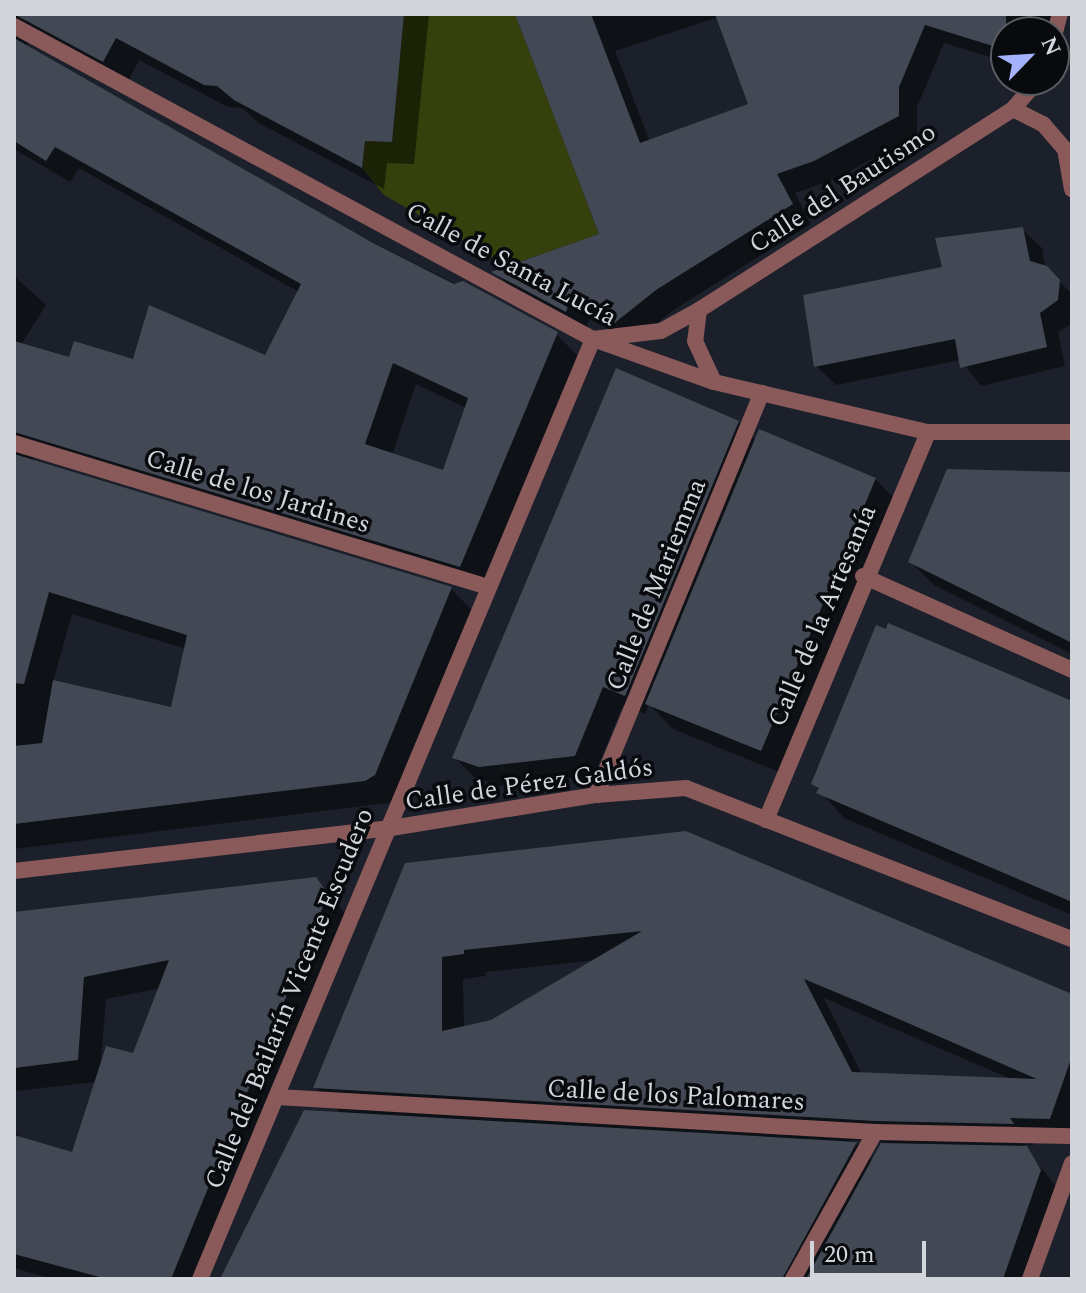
<!DOCTYPE html>
<html>
<head>
<meta charset="utf-8">
<style>
  body { margin:0 }
  #map { position:relative; width:1086px; height:1293px; overflow:hidden; background:#1c202a; font-family:Spectral,serif }
  div>[style] { position:absolute }
  [style*='--x'] { left:calc(var(--x)*1px); top:calc(var(--y)*1px); width:calc(var(--w)*1px); rotate:calc(var(--a)*1deg) }
  .green>* { inset:0; background:#35400d }
  .shadow>* { inset:0; background:#0007 }
  .building>* { inset:0; background:#434954 }
  .pedestrian>* { height:16px; margin:-8px; padding:0 8px; transform-origin:8px; border-radius:8px; background:#8a5a5b }
  .minor>* { height:16px; margin:-8px; padding:0 8px; transform-origin:8px; border-radius:8px; background:#8a5a5b }
  span { translate:-50% -50%; white-space:nowrap; text-align:center; line-height:1.15; -webkit-text-stroke:7px #080a0e; paint-order:stroke }
  .street-label { font-size:26px; color:#d2d5dc }
  .frame { position:absolute; inset:0; border:16px solid #d2d5dc; pointer-events:none }
  .north { position:absolute; left:990px; top:16px; width:80px; height:80px; box-sizing:border-box; background:#080a0e; border:2px solid #595b60; border-radius:50%; rotate:65deg; font-size:22px; font-weight:700; line-height:32px; text-align:center; color:#d2d5dc }
  .north::after { content:''; display:block; margin:auto; width:28px; height:36px; background:#a4b2fc; clip-path:polygon(50% 0,100% 100%,50% 72%,0 100%) }
  .scale { position:absolute; left:810px; top:1241px; width:116px; height:36px; box-sizing:border-box; border:4px solid #d2d5dc; border-top:0; padding-left:10px; font-size:24px; line-height:28px; white-space:nowrap; color:#d2d5dc; -webkit-text-stroke:6px #080a0e; paint-order:stroke }
</style>
</head>
<body>
<div id="map">
  <div class="green">
    <div style="clip-path:polygon(404px 14px,515px 14px,599px 234px,516px 263px,562px 297px,384px 195px,362px 168px,365px 141px,392px 142px)"></div>
  </div>
  <div class="shadow">
    <div style="clip-path:polygon(evenodd,14px 14px,429px 14px,414px 164px,387px 163px,384px 189px,259px 123px,242px 108px,228px 107px,139px 60px,127px 83px,30px 39px,26px 47px,332px 222px,556px 334px,579px 357px,483px 588px,41px 454px,28px 461px,451px 589px,474px 612px,398px 798px,388px 803px,14px 849px,14px 276px,46px 305px,21px 345px,70px 360px,266px 357px,299px 292px,79px 168px,70px 182px,14px 149px,14px 14px,416px 384px,466px 408px,444px 472px,392px 455px,416px 384px,14px 14px,72px 614px,186px 649px,172px 709px,53px 682px,72px 614px)"></div>
    <div style="clip-path:polygon(evenodd,518px 14px,1052px 14px,1046px 32px,1006px 32px,1006px 62px,944px 43px,917px 107px,917px 135px,833px 180px,795px 193px,811px 224px,675px 309px,632px 343px,590px 318px,585px 329px,513px 290px,495px 272px,602px 236px,518px 14px,719px 17px,751px 105px,650px 142px,615px 51px,719px 17px)"></div>
    <div style="clip-path:polygon(1022px 229px,1042px 248px,1045px 267px,1072px 294px,1072px 323px,1058px 332px,1065px 366px,981px 386px,961px 360px,836px 385px,816px 366px,944px 268px)"></div>
    <div style="clip-path:polygon(738px 422px,756px 441px,875px 479px,901px 505px,786px 775px,673px 729px,649px 704px,645px 714px,623px 705px,594px 775px,500px 786px,474px 777px,454px 757px)"></div>
    <div style="clip-path:polygon(1072px 475px,1072px 654px,934px 585px,910px 561px)"></div>
    <div style="clip-path:polygon(1072px 703px,1072px 915px,844px 818px,814px 784px)"></div>
    <div style="clip-path:polygon(evenodd,407px 865px,1072px 996px,1072px 1141px,1030px 1139px,1034px 1145px,1023px 1145px,1062px 1194px,1030px 1279px,235px 1279px,342px 1114px,316px 1088px,407px 865px,597px 960px,492px 1022px,464px 1028px,463px 979px,486px 976px,485px 972px,597px 960px,407px 865px,824px 998px,888px 1026px,1013px 1080px,862px 1075px,824px 998px,407px 865px,852px 1140px,884px 1142px,873px 1161px,852px 1140px)"></div>
    <div style="clip-path:polygon(evenodd,316px 879px,349px 918px,199px 1279px,52px 1279px,14px 1268px,14px 1131px,22px 1140px,73px 1154px,96px 1082px,14px 1091px,14px 914px,316px 879px,161px 988px,134px 1055px,101px 1061px,106px 999px,161px 988px)"></div>
  </div>
  <div class="building">
    <div style="clip-path:polygon(14px 14px,404px 14px,392px 142px,365px 141px,362px 168px,234px 100px,217px 86px,204px 85px,116px 38px,103px 62px)"></div>
    <div style="clip-path:polygon(515px 14px,591px 14px,640px 143px,748px 104px,715px 14px,1006px 14px,1006px 50px,925px 25px,899px 87px,899px 116px,814px 161px,777px 174px,793px 204px,656px 290px,612px 325px,570px 301px,566px 312px,491px 272px,599px 234px)"></div>
    <div style="clip-path:polygon(evenodd,14px 38px,373px 243px,454px 284px,463px 281px,558px 332px,460px 567px,14px 432px,14px 341px,69px 357px,74px 341px,133px 359px,149px 305px,265px 355px,301px 284px,55px 147px,46px 161px,14px 141px,14px 38px,393px 363px,468px 398px,443px 470px,365px 444px,393px 363px)"></div>
    <div style="clip-path:polygon(1023px 227px,1030px 261px,1047px 266px,1060px 280px,1058px 300px,1040px 313px,1047px 347px,960px 368px,955px 339px,814px 367px,803px 295px,942px 267px,935px 238px)"></div>
    <div style="clip-path:polygon(616px 368px,739px 421px,625px 696px,603px 687px,575px 756px,479px 767px,452px 758px)"></div>
    <div style="clip-path:polygon(759px 429px,876px 478px,761px 751px,645px 704px)"></div>
    <div style="clip-path:polygon(14px 454px,452px 587px,375px 775px,365px 781px,14px 824px,14px 746px,42px 743px,53px 680px,171px 707px,187px 635px,49px 592px,24px 684px,14px 683px)"></div>
    <div style="clip-path:polygon(947px 469px,1072px 472px,1072px 643px,908px 562px)"></div>
    <div style="clip-path:polygon(888px 623px,1072px 701px,1072px 902px,816px 793px,819px 788px,811px 784px,876px 625px,886px 629px)"></div>
    <div style="clip-path:polygon(evenodd,686px 831px,1072px 994px,1072px 1056px,1050px 1119px,1010px 1118px,1014px 1124px,875px 1121px,313px 1088px,405px 863px,686px 831px,642px 931px,491px 1020px,442px 1031px,442px 957px,464px 954px,464px 950px,642px 931px,686px 831px,804px 979px,864px 1004px,1037px 1079px,852px 1072px,804px 979px)"></div>
    <div style="clip-path:polygon(316px 877px,328px 894px,171px 1279px,107px 1279px,14px 1254px,14px 1135px,72px 1152px,106px 1046px,133px 1053px,169px 960px,84px 977px,78px 1060px,14px 1068px,14px 912px)"></div>
    <div style="clip-path:polygon(304px 1110px,857px 1142px,782px 1279px,220px 1279px)"></div>
    <div style="clip-path:polygon(881px 1143px,1027px 1146px,1041px 1170px,1003px 1279px,806px 1279px)"></div>
  </div>
  <div class="pedestrian">
    <div style="--x:596;--y:795;--w:435;--a:-67.6"></div>
  </div>
  <div class="minor">
    <div style="--x:14;--y:26;--w:658;--a:28.4"></div>
    <div style="--x:593;--y:339;--w:128;--a:19.6"></div>
    <div style="--x:714;--y:382;--w:220;--a:13.2"></div>
    <div style="--x:928;--y:432;--w:144;--a:0"></div>
    <div style="--x:1054;--y:36;--w:23;--a:-75"></div>
    <div style="--x:1013;--y:109;--w:34;--a:27"></div>
    <div style="--x:1043;--y:124;--w:33;--a:49"></div>
    <div style="--x:1065;--y:149;--w:41;--a:80.1"></div>
    <div style="--x:699;--y:310;--w:31;--a:97"></div>
    <div style="--x:695;--y:341;--w:45;--a:65.1"></div>
    <div style="--x:14;--y:443;--w:496;--a:16.9"></div>
    <div style="--x:863;--y:576;--w:229;--a:24.2"></div>
    <div style="--x:766;--y:820;--w:420;--a:-67.3"></div>
    <div style="--x:14;--y:871;--w:373;--a:-6.5"></div>
    <div style="--x:385;--y:829;--w:214;--a:-9.2"></div>
    <div style="--x:596;--y:795;--w:90;--a:-4.4"></div>
    <div style="--x:686;--y:788;--w:414;--a:21.4"></div>
    <div style="--x:277;--y:1097;--w:599;--a:3.35"></div>
    <div style="--x:875;--y:1132;--w:197;--a:1.2"></div>
    <div style="--x:200;--y:1279;--w:1019;--a:-67.31"></div>
    <div style="--x:593;--y:339;--w:68;--a:-6.7"></div>
    <div style="--x:661;--y:331;--w:43;--a:-28.9"></div>
    <div style="--x:699;--y:310;--w:373;--a:-32.6"></div>
    <div style="--x:1013;--y:109;--w:38;--a:-49"></div>
    <div style="--x:793;--y:1279;--w:168;--a:-60.8"></div>
    <div style="--x:1030;--y:1279;--w:123;--a:-70.1"></div>
  </div>
  <div class="street-label">
    <span style="left:843px;top:189px;rotate:-33deg">Calle del Bautismo</span>
    <span style="left:511px;top:265px;rotate:28deg">Calle de Santa Lucía</span>
    <span style="left:258px;top:492px;rotate:17deg">Calle de los Jardines</span>
    <span style="left:657px;top:585px;rotate:-68deg">Calle de Mariemma</span>
    <span style="left:823px;top:616px;rotate:-67deg">Calle de la Artesanía</span>
    <span style="left:529px;top:785px;rotate:-8deg">Calle de Pérez Galdós</span>
    <span style="left:290px;top:999px;rotate:-68deg">Calle del Bailarín Vicente Escudero</span>
    <span style="left:676px;top:1096px;rotate:3deg">Calle de los Palomares</span>
  </div>
  <div class="frame"></div>
  <div class="north">N</div>
  <div class="scale">20 m</div>
</div>
</body>
</html>
